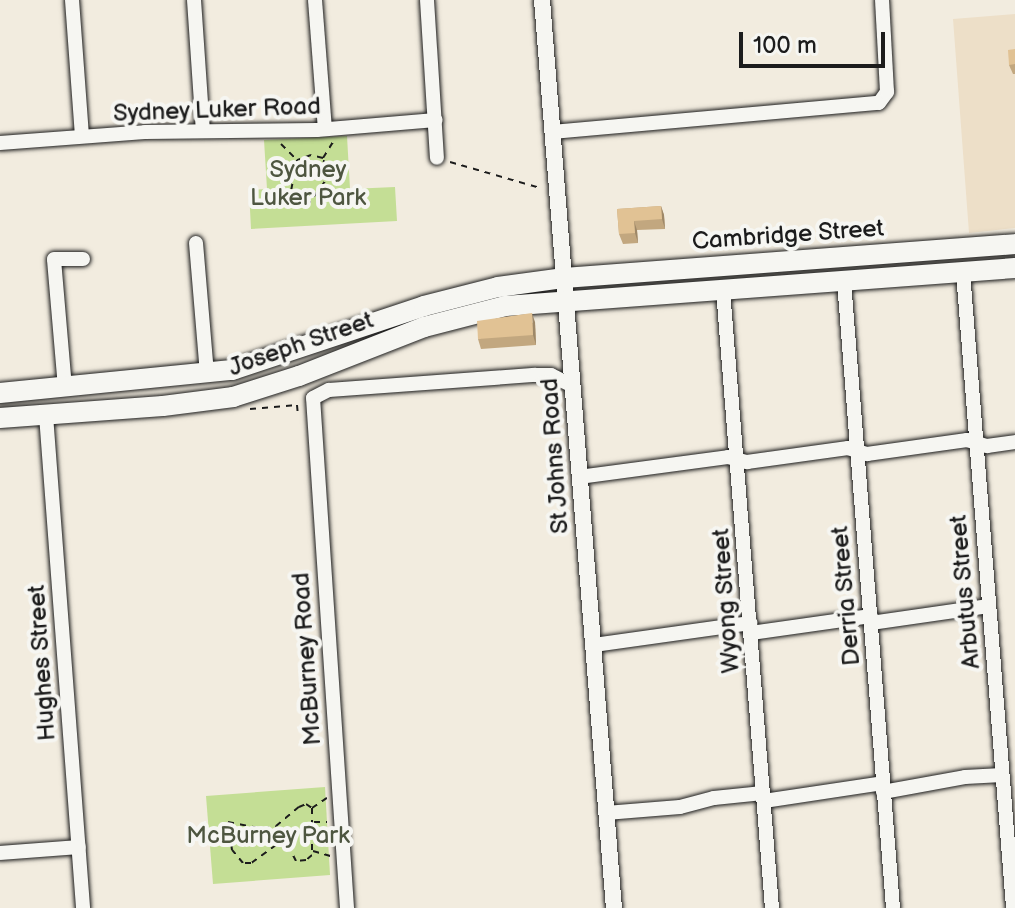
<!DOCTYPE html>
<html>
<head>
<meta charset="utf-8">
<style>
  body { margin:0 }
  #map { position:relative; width:1015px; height:908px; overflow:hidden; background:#f2ecdf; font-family:"Balsamiq Sans",sans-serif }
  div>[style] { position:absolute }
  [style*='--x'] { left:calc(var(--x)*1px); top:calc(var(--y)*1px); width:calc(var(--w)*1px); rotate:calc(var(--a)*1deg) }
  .built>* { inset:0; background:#eddfc8 }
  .green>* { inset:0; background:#c4de95 }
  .path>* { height:2px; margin-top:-1px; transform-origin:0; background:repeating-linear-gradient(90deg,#1c1c1c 0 6px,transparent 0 12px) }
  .roads { filter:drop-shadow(0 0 2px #1c1c1c) drop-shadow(0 0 2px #1c1c1c) }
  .minor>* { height:14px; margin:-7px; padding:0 7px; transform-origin:7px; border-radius:7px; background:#f6f6f2 }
  .major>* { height:16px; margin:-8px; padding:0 8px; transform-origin:8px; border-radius:8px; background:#f6f6f2 }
  .highway>* { height:20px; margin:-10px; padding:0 10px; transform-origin:10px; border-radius:10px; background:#f6f6f2 }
  .wall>* { inset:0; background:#c2a77f }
  .shaded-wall>* { inset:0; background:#9e8868 }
  .building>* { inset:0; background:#e1c294 }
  span { translate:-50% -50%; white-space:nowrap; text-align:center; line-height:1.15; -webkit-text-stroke:8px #f6f6f2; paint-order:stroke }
  .street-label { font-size:24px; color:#1c1c1c }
  .park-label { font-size:24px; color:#4e5640 }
  .scale { position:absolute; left:739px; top:32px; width:146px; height:36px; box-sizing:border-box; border:4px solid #1c1c1c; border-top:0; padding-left:10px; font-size:24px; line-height:28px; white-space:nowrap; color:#1c1c1c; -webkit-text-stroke:6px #f6f6f2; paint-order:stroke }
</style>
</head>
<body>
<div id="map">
  <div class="built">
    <div style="clip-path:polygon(1015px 14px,1015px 228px,969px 233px,953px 19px)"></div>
  </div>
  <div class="green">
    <div style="clip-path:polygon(347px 136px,350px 189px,395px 187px,397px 221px,251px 229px,249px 190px,267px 189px,264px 140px)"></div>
    <div style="clip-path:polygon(325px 787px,330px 875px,213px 884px,206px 796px)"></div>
  </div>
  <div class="path">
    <div style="--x:281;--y:144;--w:21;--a:45"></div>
    <div style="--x:323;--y:158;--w:12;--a:-166"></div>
    <div style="--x:311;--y:155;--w:15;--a:160"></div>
    <div style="--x:297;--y:160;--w:33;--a:101"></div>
    <div style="--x:291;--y:192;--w:15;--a:62"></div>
    <div style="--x:298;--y:205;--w:9;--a:6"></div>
    <div style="--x:307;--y:206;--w:34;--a:-54"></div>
    <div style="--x:327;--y:178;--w:20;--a:-101"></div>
    <div style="--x:323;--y:158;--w:19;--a:-58"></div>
    <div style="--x:450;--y:162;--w:94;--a:16.1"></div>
    <div style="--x:250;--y:409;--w:47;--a:-4.9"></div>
    <div style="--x:297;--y:405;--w:11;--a:85"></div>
    <div style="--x:312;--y:808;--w:47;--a:90"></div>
    <div style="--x:312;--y:855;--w:8;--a:140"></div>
    <div style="--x:306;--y:860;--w:10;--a:174"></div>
    <div style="--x:296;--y:861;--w:20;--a:-117"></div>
    <div style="--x:287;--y:843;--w:11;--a:170"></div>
    <div style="--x:276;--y:845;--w:31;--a:144"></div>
    <div style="--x:251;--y:863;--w:8;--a:180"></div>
    <div style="--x:243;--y:863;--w:17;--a:-130"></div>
    <div style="--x:232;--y:850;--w:28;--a:-98"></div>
    <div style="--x:228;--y:822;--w:36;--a:11"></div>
    <div style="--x:263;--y:829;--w:13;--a:-13"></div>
    <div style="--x:276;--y:826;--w:30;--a:-40"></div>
    <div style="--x:299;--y:807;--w:8;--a:-23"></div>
    <div style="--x:306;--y:804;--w:7;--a:34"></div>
    <div style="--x:312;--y:808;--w:18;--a:-34"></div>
    <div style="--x:314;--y:822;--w:13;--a:0"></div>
    <div style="--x:276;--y:828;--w:17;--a:90"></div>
    <div style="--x:313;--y:851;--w:18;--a:16"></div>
  </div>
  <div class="roads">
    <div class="minor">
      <div style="--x:72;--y:0;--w:136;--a:85.8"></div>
      <div style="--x:194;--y:0;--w:131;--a:86.1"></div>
      <div style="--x:315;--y:0;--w:129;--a:85.6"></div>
      <div style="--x:427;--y:0;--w:158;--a:86.4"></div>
      <div style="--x:552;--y:132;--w:328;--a:-5.1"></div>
      <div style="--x:879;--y:103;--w:14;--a:-54"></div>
      <div style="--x:887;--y:92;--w:92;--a:-93.1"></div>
      <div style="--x:0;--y:143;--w:145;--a:-4.3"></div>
      <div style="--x:145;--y:132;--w:172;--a:-0.7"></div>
      <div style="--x:317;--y:130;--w:119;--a:-4.8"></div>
      <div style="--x:196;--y:243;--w:132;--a:85.2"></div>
      <div style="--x:963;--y:272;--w:638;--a:85.5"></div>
      <div style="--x:844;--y:281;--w:629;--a:85.53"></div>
      <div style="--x:723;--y:290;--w:620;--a:85.47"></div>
      <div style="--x:65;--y:388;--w:129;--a:-94.9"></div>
      <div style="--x:54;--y:259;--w:29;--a:0"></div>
      <div style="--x:46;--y:415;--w:494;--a:85.7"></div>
      <div style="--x:579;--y:477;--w:150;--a:-7.6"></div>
      <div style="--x:728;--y:457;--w:20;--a:15"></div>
      <div style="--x:747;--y:462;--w:102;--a:-7.9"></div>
      <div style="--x:848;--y:448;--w:20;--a:18"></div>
      <div style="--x:867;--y:454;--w:101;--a:-8"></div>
      <div style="--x:967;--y:440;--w:21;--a:17"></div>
      <div style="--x:987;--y:446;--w:28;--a:-8"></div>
      <div style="--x:871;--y:623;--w:119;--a:-8.2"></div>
      <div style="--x:751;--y:633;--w:121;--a:-8.1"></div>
      <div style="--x:594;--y:645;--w:158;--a:-8"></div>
      <div style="--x:883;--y:792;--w:83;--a:-10.4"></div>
      <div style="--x:965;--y:777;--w:37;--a:-3"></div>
      <div style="--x:764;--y:801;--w:120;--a:-8.6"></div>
      <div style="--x:606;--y:813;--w:74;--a:-4.6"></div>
      <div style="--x:680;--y:807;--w:35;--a:-15"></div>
      <div style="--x:714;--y:798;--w:49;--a:-5.8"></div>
      <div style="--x:0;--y:853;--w:79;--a:-4.3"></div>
      <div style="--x:347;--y:908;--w:511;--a:-93.81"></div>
      <div style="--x:313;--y:398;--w:18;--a:-27"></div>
      <div style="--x:329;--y:390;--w:207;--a:-4.2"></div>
      <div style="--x:535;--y:375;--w:16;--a:0"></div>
      <div style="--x:551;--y:375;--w:25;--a:27"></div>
    </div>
    <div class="major">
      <div style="--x:542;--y:0;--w:911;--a:85.47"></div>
    </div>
    <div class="highway">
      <div style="--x:0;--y:393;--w:233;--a:-5.7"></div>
      <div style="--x:232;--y:370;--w:202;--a:-18.4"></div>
      <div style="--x:424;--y:306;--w:76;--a:-14.4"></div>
      <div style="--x:498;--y:287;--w:67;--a:-7.8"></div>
      <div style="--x:564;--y:278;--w:452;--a:-4.3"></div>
      <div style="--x:0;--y:418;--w:163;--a:-4.2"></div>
      <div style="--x:163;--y:406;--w:71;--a:-7.3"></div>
      <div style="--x:233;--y:397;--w:69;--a:-17.7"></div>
      <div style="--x:299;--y:376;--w:134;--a:-21.4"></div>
      <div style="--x:424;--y:327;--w:84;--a:-14.5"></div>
      <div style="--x:505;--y:306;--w:511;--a:-4.26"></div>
    </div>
  </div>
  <div class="wall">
    <div style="clip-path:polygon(1015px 49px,1015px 74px,1013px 74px,1009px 65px)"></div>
    <div style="clip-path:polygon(661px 206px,664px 215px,665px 229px,637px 230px,638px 243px,623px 244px,619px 234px,617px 209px)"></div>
    <div style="clip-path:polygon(535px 322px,536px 345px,481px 349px,478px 339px)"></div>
  </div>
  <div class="shaded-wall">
    <div style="clip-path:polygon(661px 206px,664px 215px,665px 229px,662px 219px)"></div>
    <div style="clip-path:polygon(634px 221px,637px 230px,638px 243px,635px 233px)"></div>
    <div style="clip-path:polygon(532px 313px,535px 322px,536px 345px,533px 335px)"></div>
  </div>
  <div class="building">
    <div style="clip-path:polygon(1015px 49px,1015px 64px,1009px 65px,1008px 50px)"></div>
    <div style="clip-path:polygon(661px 206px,662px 219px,634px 221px,635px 233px,619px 234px,617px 209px)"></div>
    <div style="clip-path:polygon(532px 313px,533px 335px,478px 339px,477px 321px)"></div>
  </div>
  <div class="street-label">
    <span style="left:217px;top:110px;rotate:-2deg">Sydney Luker Road</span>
    <span style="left:788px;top:235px;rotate:-4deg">Cambridge Street</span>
    <span style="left:301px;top:344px;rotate:-19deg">Joseph Street</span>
    <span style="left:555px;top:456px;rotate:-94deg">St Johns Road</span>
    <span style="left:965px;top:592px;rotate:-95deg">Arbutus Street</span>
    <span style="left:846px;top:596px;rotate:-95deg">Derria Street</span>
    <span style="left:726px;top:601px;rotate:-94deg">Wyong Street</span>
    <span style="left:307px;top:659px;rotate:-94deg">McBurney Road</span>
    <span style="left:42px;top:663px;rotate:-94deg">Hughes Street</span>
  </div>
  <div class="park-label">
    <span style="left:308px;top:184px">Sydney<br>Luker Park</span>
    <span style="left:268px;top:836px">McBurney Park</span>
  </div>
  <div class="scale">100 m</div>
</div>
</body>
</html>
